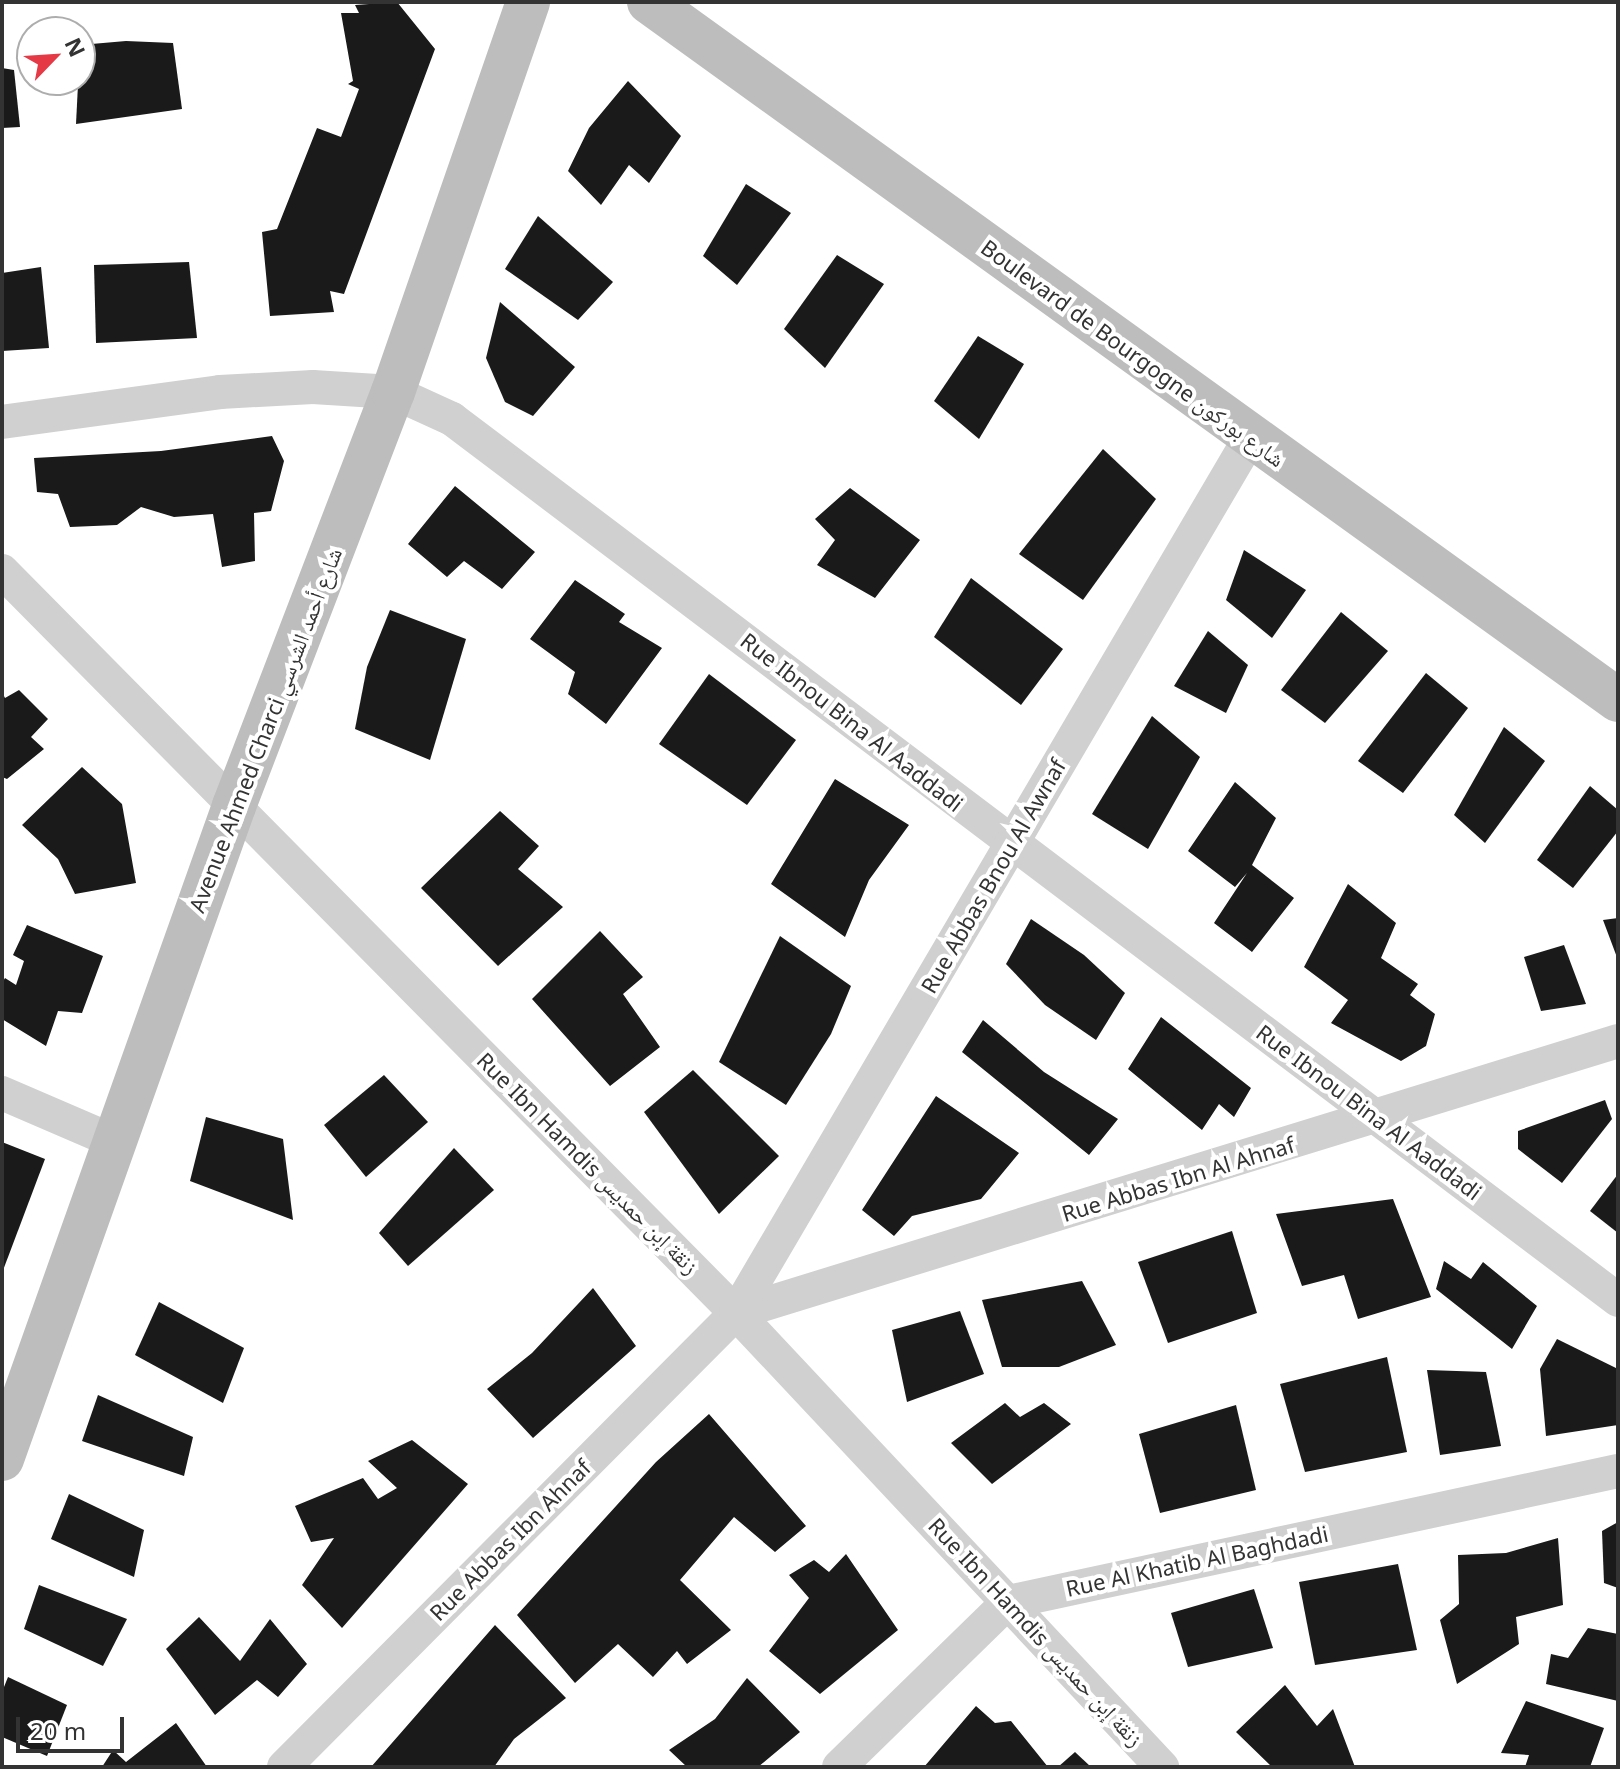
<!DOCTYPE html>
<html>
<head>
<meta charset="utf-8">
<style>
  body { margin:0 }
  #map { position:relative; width:1620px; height:1769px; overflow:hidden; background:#fff; font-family:"Noto Sans","Noto Naskh Arabic",sans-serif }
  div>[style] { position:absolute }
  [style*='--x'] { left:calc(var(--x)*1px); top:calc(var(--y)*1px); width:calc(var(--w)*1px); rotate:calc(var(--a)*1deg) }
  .building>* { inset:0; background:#1a1a1a }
  .street>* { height:34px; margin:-17px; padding:0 17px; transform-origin:17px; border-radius:17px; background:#d0d0d0 }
  .secondary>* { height:44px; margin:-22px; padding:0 22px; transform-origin:22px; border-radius:22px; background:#bdbdbd }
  span { translate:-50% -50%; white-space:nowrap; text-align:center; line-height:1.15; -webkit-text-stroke:8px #fff; paint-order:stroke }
  .street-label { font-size:22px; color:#333 }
  .frame { position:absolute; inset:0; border:4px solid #333; pointer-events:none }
  .north { position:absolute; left:16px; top:16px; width:80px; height:80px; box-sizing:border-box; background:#fff; border:2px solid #adadad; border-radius:50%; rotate:65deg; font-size:22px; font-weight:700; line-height:32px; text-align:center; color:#333 }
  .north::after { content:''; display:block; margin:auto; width:28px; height:36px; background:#e63946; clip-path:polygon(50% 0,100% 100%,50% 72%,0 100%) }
  .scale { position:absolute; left:16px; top:1717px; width:108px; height:36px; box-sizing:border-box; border:4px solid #333; border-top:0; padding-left:10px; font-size:24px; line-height:28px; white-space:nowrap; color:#333; -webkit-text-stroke:6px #fff; paint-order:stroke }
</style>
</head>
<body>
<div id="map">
  <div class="building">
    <div style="clip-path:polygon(397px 2px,435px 49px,344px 294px,330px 291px,334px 312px,270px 316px,262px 232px,277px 229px,317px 128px,341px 137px,359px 89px,348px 84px,353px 81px,341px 13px,359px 13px,355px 5px)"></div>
    <div style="clip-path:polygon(126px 41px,173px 43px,182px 109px,76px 124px,80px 45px)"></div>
    <div style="clip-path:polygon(2px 68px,14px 70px,20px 127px,2px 128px)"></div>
    <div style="clip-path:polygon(628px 81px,681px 136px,649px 183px,629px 165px,601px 205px,568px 171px,589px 128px)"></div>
    <div style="clip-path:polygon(746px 184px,791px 213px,737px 285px,703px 256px)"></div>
    <div style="clip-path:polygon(538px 216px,613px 282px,578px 320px,505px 269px)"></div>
    <div style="clip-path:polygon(837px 255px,884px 284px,825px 368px,784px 329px)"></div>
    <div style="clip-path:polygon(189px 262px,197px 338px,96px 343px,94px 265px)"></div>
    <div style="clip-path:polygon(41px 267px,49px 348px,2px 351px,2px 273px)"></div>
    <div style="clip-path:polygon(500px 302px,575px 367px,533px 416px,505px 402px,486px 358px)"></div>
    <div style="clip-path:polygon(978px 336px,1024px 364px,979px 439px,934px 401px)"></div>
    <div style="clip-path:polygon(272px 436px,284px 461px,271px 511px,254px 513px,255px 561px,222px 567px,213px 514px,174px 517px,141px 507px,117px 525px,70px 527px,58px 494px,37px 492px,34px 458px,161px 451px)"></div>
    <div style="clip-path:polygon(1103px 449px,1156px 499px,1083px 600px,1019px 554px)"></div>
    <div style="clip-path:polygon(455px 486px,535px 552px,502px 589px,464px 561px,447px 577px,408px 544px)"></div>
    <div style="clip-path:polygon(850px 488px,920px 540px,875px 598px,817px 565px,835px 540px,815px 519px)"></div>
    <div style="clip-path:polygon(1244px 550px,1306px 590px,1272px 638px,1226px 600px)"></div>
    <div style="clip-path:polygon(971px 578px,1063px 649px,1021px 705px,934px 637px)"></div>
    <div style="clip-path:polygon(575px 580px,625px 614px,619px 622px,662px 648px,606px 724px,568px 694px,575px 672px,530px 639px)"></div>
    <div style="clip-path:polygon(390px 610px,466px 639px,430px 760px,355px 729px,367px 667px)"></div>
    <div style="clip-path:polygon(1341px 612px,1388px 651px,1325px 723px,1281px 690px)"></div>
    <div style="clip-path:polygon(1208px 631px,1248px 665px,1226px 713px,1174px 686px)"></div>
    <div style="clip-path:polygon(1426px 673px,1468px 708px,1403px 793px,1358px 761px)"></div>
    <div style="clip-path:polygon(709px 674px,796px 740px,747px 805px,659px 744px)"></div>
    <div style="clip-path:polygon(19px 690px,48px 719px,31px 737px,44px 749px,7px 779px,2px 777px,2px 692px,5px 698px)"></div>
    <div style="clip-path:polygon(1152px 716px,1200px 757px,1148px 849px,1092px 814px)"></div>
    <div style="clip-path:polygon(1504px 727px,1545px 761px,1485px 843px,1454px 815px)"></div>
    <div style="clip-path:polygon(82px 767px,122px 804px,136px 883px,75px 894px,58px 859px,22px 825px)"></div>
    <div style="clip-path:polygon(835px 779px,909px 825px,869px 880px,845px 937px,771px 884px)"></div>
    <div style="clip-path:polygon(1235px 782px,1276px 818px,1252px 865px,1294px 898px,1252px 952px,1214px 923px,1247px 873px,1235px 887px,1188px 851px)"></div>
    <div style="clip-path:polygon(1590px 786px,1618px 810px,1618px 831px,1573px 888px,1537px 860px)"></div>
    <div style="clip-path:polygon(500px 811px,539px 846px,518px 869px,563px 907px,498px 966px,421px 888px)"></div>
    <div style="clip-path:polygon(1348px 884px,1396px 923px,1381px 958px,1418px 984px,1410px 995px,1435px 1014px,1426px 1046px,1401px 1061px,1331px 1023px,1348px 1000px,1304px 967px)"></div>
    <div style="clip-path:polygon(1618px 918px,1618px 960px,1603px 920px)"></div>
    <div style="clip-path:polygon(1031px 919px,1084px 955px,1125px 993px,1096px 1040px,1045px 1005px,1006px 964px)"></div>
    <div style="clip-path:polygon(27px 925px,103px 956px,82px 1013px,58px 1011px,46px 1046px,2px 1019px,2px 983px,5px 978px,16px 985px,24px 961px,13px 955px)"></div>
    <div style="clip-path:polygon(600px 931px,643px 977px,623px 994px,660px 1047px,610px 1086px,532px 999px)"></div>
    <div style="clip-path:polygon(780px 936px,851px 986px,831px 1034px,786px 1105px,719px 1062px)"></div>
    <div style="clip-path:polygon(1564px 945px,1586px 1004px,1541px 1011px,1524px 957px)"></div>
    <div style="clip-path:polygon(1161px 1017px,1251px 1088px,1234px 1117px,1219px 1104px,1202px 1130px,1128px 1069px)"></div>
    <div style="clip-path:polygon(983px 1020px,1044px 1072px,1118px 1119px,1089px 1155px,962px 1052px)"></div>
    <div style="clip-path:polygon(693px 1070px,779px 1156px,719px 1214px,644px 1112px)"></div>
    <div style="clip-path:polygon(384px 1075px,428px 1122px,366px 1177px,324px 1125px)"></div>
    <div style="clip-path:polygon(936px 1096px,1019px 1153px,981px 1199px,912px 1216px,894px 1236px,862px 1210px)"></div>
    <div style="clip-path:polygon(1605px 1100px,1612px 1119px,1562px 1183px,1518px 1149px,1518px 1131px)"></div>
    <div style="clip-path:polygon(206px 1117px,283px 1139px,293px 1220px,190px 1181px)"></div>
    <div style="clip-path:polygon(2px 1142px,45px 1159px,2px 1273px)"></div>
    <div style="clip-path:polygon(454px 1148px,494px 1190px,408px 1266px,379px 1233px)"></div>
    <div style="clip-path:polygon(1618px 1174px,1618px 1233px,1590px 1211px)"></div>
    <div style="clip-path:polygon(1393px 1199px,1431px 1297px,1358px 1319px,1344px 1275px,1302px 1286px,1276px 1214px)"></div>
    <div style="clip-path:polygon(1232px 1231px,1257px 1313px,1168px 1343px,1138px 1262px)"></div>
    <div style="clip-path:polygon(1444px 1261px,1471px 1279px,1483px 1262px,1537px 1306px,1512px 1349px,1436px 1289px)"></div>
    <div style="clip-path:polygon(1082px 1281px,1116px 1345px,1059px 1367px,1002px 1367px,982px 1300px)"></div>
    <div style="clip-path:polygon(593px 1288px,636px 1346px,533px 1438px,487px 1389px,532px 1353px)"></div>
    <div style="clip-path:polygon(159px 1302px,244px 1348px,223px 1403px,135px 1355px)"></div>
    <div style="clip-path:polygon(960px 1311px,984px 1374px,907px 1402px,892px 1330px)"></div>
    <div style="clip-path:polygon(1557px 1339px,1618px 1369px,1618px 1425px,1546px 1436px,1540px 1369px)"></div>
    <div style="clip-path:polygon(1387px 1357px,1407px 1452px,1305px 1472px,1280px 1384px)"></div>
    <div style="clip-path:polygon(1427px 1370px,1486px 1372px,1501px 1446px,1440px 1455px)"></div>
    <div style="clip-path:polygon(98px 1395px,193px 1437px,184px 1476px,82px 1441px)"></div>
    <div style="clip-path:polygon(1005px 1403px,1020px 1417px,1044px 1403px,1071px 1424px,992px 1484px,951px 1443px)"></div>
    <div style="clip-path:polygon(1236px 1405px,1256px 1490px,1160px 1513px,1139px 1434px)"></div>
    <div style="clip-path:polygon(709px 1414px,806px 1526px,775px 1552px,734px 1517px,680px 1580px,731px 1630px,687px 1664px,677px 1651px,653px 1677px,618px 1644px,575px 1683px,517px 1615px,656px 1462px)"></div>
    <div style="clip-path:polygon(412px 1440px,468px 1484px,342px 1628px,302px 1585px,334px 1538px,311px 1542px,295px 1506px,363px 1478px,378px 1499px,397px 1488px,368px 1461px)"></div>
    <div style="clip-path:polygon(69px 1494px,144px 1530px,134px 1577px,51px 1539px)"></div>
    <div style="clip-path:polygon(1618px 1522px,1618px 1588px,1604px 1583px,1602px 1531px)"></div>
    <div style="clip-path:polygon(1558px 1538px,1563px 1605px,1516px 1617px,1519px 1644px,1457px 1684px,1440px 1620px,1459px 1604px,1458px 1555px,1506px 1553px)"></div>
    <div style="clip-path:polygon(846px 1554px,898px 1630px,820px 1694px,769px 1651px,809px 1598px,789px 1575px,814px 1560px,829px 1572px)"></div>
    <div style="clip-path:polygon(1398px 1564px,1417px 1650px,1315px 1665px,1299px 1582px)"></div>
    <div style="clip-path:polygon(39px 1585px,127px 1619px,103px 1666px,24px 1629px)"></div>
    <div style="clip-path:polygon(1254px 1589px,1273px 1648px,1188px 1667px,1171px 1613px)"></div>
    <div style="clip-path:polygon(199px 1617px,240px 1661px,270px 1619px,307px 1664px,278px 1697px,257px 1680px,215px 1715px,166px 1649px)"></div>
    <div style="clip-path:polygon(495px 1625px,566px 1698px,514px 1739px,494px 1767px,371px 1767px)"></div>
    <div style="clip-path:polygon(1588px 1628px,1618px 1634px,1618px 1701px,1546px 1684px,1551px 1654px,1568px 1658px)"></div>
    <div style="clip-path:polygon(8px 1677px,67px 1705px,47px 1756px,2px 1737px,2px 1692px)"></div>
    <div style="clip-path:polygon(747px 1678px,800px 1732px,758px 1767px,687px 1767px,669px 1750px,715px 1719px)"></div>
    <div style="clip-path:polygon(1285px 1685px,1317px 1726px,1333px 1709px,1355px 1767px,1272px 1767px,1236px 1732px)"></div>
    <div style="clip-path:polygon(1526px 1701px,1604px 1728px,1590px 1767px,1525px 1767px,1529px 1755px,1501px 1753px)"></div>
    <div style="clip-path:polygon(976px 1706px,995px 1723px,1011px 1721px,1048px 1767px,924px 1767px)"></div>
    <div style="clip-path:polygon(176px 1723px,207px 1767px,102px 1767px,113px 1750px,126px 1762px)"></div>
    <div style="clip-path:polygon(1075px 1752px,1091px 1767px,1058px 1767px)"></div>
  </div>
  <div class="street">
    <div style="--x:2;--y:422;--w:220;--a:-7.8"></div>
    <div style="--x:220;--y:392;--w:93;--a:-3.1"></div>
    <div style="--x:313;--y:387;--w:80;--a:3.6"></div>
    <div style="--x:393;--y:392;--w:65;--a:24.6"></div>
    <div style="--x:452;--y:419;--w:1461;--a:37.07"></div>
    <div style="--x:2;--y:571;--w:1044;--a:45.31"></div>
    <div style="--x:736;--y:1313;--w:623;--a:46.82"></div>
    <div style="--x:2;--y:1093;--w:124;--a:23.3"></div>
    <div style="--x:736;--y:1313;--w:923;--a:-17.14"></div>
    <div style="--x:284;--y:1767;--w:641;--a:-45.13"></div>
    <div style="--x:736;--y:1313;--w:1015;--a:-59.57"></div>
    <div style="--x:839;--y:1767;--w:236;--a:-44.3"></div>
    <div style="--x:1008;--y:1602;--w:624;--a:-12.12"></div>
  </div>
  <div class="secondary">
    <div style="--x:649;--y:2;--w:1194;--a:35.77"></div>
    <div style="--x:2;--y:1459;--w:693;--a:-70.44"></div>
    <div style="--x:234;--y:806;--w:443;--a:-69"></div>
    <div style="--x:393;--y:392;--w:413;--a:-70.9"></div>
  </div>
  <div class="street-label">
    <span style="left:1133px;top:353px;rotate:36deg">Boulevard de Bourgogne شارع بوركون</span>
    <span style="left:852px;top:722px;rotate:38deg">Rue Ibnou Bina Al Aaddadi</span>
    <span style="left:265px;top:730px;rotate:-69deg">Avenue Ahmed Charci شارع أحمد الشرسي</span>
    <span style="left:993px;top:876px;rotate:-60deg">Rue Abbas Bnou Al Awnaf</span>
    <span style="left:1369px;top:1112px;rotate:37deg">Rue Ibnou Bina Al Aaddadi</span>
    <span style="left:588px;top:1163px;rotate:45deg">Rue Ibn Hamdis زنقة إبن حمديس</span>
    <span style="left:1178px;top:1179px;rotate:-17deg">Rue Abbas Ibn Al Ahnaf</span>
    <span style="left:510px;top:1540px;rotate:-45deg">Rue Abbas Ibn Ahnaf</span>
    <span style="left:1197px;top:1561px;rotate:-12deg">Rue Al Khatib Al Baghdadi</span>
    <span style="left:1036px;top:1632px;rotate:47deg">Rue Ibn Hamdis زنقة إبن حمديس</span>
  </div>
  <div class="frame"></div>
  <div class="north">N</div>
  <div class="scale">20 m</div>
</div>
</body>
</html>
